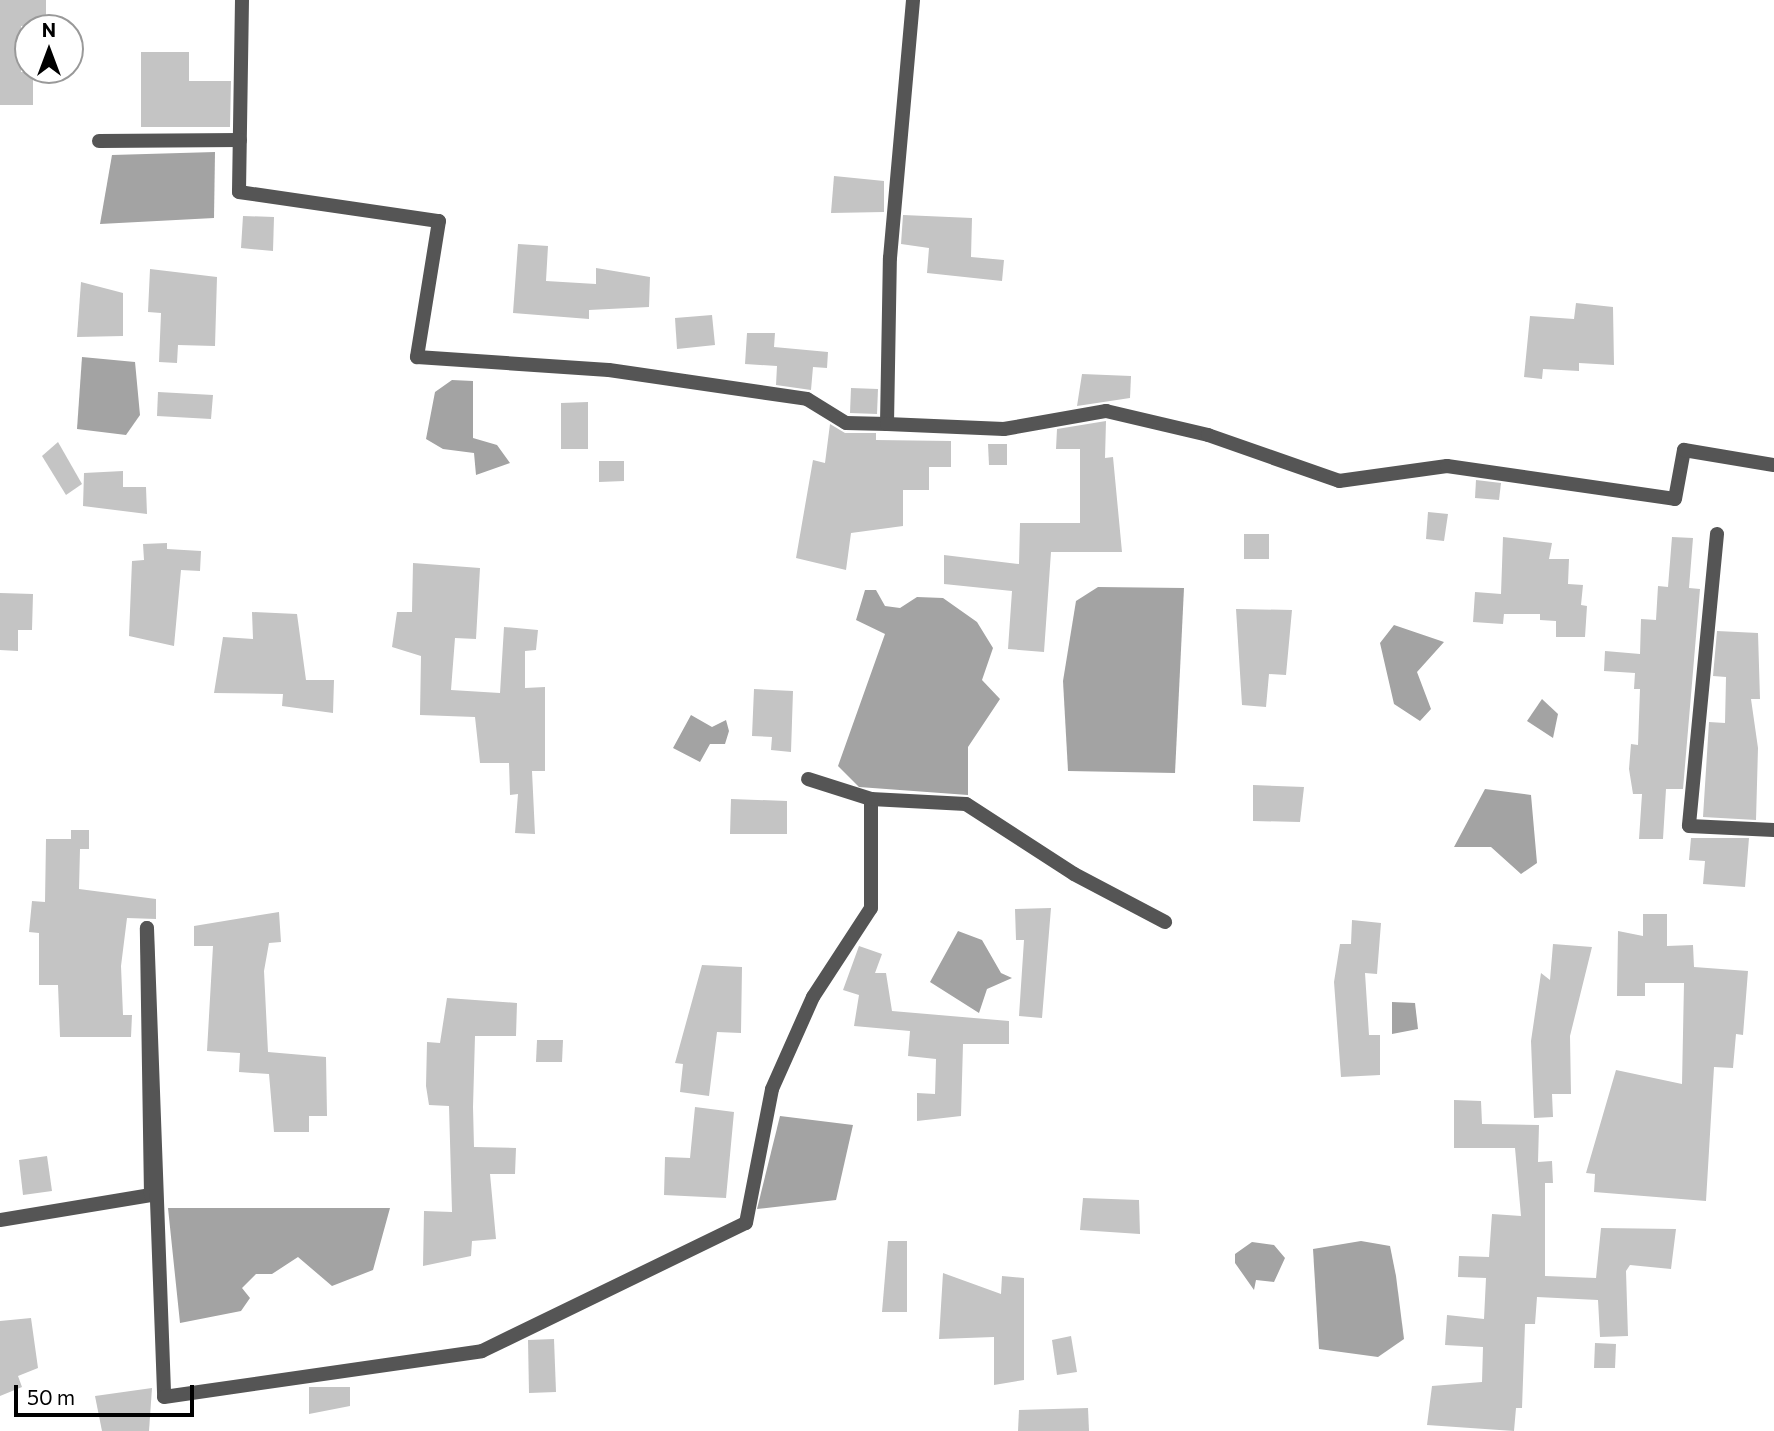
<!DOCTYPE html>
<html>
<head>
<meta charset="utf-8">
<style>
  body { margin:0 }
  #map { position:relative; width:1774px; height:1431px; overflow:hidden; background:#fff; font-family:Commissioner,sans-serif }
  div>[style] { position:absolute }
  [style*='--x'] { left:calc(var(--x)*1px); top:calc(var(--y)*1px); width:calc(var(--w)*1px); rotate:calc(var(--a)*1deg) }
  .water>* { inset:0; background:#a3a3a3 }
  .building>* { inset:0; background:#c4c4c4 }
  .minor>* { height:14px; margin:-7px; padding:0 7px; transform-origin:7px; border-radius:7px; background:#555 }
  span { translate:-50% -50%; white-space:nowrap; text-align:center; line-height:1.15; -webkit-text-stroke:7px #fff; paint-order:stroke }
  .north { position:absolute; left:14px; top:14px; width:70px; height:70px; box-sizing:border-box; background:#fff; border:2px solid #999; border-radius:50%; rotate:0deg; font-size:19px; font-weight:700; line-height:28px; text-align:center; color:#000 }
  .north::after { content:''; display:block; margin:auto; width:24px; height:32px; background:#000; clip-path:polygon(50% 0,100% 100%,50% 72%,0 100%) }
  .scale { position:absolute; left:14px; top:1385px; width:180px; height:32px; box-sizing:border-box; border:4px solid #000; border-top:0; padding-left:9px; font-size:21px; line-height:24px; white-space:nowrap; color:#000; -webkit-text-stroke:5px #fff; paint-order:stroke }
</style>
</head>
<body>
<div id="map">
  <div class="water">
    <div style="clip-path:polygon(215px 152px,214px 218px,100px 224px,112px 155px)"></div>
    <div style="clip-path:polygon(82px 357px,135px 362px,140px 415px,126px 435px,77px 429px)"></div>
    <div style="clip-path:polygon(452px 380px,473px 381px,473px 438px,497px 445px,510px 463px,476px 475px,474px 453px,443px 449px,426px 439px,435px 392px)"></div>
    <div style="clip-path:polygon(1098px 587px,1184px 588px,1175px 773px,1068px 771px,1063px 681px,1076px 601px)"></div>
    <div style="clip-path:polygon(865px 590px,876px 590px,885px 606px,900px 608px,917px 597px,943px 598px,977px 622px,993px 648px,982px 680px,1000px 699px,968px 747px,968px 795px,859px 787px,838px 766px,885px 634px,856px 620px)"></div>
    <div style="clip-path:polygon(1394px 625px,1444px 642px,1417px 672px,1431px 709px,1420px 721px,1394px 704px,1380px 643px)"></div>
    <div style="clip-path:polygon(1542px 699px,1558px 714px,1553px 738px,1527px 721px)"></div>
    <div style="clip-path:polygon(691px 715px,712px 727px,726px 720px,729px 731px,725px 744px,710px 744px,700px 762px,673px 748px)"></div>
    <div style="clip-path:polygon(1485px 789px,1531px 795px,1537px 863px,1521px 874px,1491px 847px,1454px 847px)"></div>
    <div style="clip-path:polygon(958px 931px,982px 940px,1001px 973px,1012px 978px,987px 989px,979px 1013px,930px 982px)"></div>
    <div style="clip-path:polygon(1392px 1002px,1415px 1003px,1418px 1029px,1392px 1034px)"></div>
    <div style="clip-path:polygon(780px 1116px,853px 1125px,836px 1200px,757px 1209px)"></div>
    <div style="clip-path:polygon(168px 1208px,390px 1208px,373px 1270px,332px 1286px,298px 1257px,272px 1274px,256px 1274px,242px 1288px,250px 1298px,241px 1311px,180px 1323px)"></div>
    <div style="clip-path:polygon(1361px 1241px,1390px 1246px,1396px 1276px,1404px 1339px,1378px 1357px,1319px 1349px,1313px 1249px)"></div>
    <div style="clip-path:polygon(1252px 1242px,1274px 1245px,1285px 1258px,1274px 1282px,1256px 1280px,1254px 1290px,1235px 1263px,1235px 1254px)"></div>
  </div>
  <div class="building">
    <div style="clip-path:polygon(0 0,46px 0,46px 26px,21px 26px,21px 72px,33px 72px,33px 105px,0 105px)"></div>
    <div style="clip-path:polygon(141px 52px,189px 52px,189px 81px,231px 81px,230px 127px,141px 127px)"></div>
    <div style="clip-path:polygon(834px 176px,884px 181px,884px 212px,831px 213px)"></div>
    <div style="clip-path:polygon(903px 215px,972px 218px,971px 257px,1004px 260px,1002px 281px,927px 273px,929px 248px,901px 244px)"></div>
    <div style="clip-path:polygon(243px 216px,274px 217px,273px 251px,241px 248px)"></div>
    <div style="clip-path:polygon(518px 244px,548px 246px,546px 281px,596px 284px,596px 268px,650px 277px,649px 307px,589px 310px,589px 319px,513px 313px)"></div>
    <div style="clip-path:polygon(150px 269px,217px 277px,215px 346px,178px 345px,177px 363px,159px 362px,161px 313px,148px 312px)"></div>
    <div style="clip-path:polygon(81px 282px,123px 293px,123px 336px,77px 337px)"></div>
    <div style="clip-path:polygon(1576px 303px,1613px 307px,1614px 365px,1579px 363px,1579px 371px,1543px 369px,1542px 379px,1524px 377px,1530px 316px,1574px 319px)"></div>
    <div style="clip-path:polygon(712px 315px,715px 345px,677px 349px,675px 318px)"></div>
    <div style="clip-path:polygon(747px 333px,775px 333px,774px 347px,828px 352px,827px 368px,813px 367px,811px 390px,776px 385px,777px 366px,745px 364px)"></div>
    <div style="clip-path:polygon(1082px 374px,1131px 376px,1130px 398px,1077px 406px)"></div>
    <div style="clip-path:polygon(851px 388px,878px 389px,877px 414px,850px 413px)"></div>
    <div style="clip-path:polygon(158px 392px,213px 395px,211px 419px,157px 416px)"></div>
    <div style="clip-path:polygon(588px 402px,588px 449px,561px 449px,561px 403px)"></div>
    <div style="clip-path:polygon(1106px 421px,1105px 458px,1113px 457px,1122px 552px,1051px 552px,1044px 652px,1008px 649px,1012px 591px,944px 584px,944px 555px,1019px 564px,1020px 523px,1080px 523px,1080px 449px,1056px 449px,1057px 429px)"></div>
    <div style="clip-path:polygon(830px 424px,845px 433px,876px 433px,876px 440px,951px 441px,951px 467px,929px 467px,929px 490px,903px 490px,903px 526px,851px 533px,846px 570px,796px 558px,813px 460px,825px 463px)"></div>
    <div style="clip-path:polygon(58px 442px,82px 484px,66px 495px,42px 456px)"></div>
    <div style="clip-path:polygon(988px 444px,1007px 444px,1007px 465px,989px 465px)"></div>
    <div style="clip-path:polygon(599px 461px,624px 461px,624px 481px,599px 482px)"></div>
    <div style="clip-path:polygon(123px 471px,123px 487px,146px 487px,147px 514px,83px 506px,84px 473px)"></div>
    <div style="clip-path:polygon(1476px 480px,1501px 483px,1499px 500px,1475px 498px)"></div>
    <div style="clip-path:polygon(1428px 512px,1448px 514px,1444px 541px,1426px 539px)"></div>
    <div style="clip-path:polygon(1244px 534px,1269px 534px,1269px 559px,1244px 559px)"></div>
    <div style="clip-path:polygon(1503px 537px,1552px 543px,1549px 559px,1569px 559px,1568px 584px,1583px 585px,1581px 605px,1587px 606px,1585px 637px,1556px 637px,1556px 621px,1540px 620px,1540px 614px,1504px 614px,1503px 624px,1473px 622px,1475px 592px,1501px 594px)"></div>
    <div style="clip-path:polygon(1672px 537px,1693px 538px,1689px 588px,1700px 589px,1683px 789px,1666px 789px,1663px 839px,1639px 839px,1642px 794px,1633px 794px,1629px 769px,1631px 744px,1638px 745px,1640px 689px,1634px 689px,1635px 673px,1604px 671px,1605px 651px,1640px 654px,1641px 619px,1656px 620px,1658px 586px,1668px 587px)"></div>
    <div style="clip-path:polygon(167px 543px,167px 549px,201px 551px,200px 571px,181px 570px,174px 646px,129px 636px,132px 561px,144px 560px,143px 544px)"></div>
    <div style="clip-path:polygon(413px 563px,480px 568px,476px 639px,455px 638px,451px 690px,500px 693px,504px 627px,538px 630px,536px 650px,525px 651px,525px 688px,545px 687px,545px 771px,532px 771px,535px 834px,515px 833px,518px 794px,510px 795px,509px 763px,480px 763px,475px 717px,420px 715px,421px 656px,392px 647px,397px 612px,412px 612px)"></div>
    <div style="clip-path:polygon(0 593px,33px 594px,32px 630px,18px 630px,18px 651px,0 650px)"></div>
    <div style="clip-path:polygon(1236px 609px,1292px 610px,1286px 675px,1269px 674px,1266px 707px,1242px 705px)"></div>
    <div style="clip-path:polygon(252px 612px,297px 614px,306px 680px,334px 680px,333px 713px,282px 706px,283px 694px,214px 693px,223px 637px,253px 639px)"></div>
    <div style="clip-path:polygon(1717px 631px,1758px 633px,1760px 699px,1751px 699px,1758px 748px,1756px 820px,1703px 817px,1709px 722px,1725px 723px,1726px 677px,1713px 676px)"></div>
    <div style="clip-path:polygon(754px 689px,793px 691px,791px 752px,771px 750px,772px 737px,752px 736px)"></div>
    <div style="clip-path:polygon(1253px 785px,1304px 787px,1300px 822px,1253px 821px)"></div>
    <div style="clip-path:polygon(731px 799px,787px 801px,787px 834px,730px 834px)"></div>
    <div style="clip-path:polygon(71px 830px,89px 830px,89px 849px,80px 849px,79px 889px,156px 899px,156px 919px,127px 918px,121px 966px,123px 1015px,132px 1015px,131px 1037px,60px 1037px,58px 985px,39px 985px,39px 933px,29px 932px,32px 901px,45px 902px,46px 839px,71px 839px)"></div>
    <div style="clip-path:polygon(1691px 838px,1749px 838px,1745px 887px,1703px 884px,1705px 861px,1689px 860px)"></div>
    <div style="clip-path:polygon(1051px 908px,1042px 1018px,1019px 1016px,1024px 940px,1016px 940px,1015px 909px)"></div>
    <div style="clip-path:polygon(279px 912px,281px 942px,269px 943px,264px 971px,268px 1052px,326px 1057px,327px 1116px,309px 1116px,309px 1132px,274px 1132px,269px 1074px,239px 1072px,240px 1053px,207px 1051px,213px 946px,194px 946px,194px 926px)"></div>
    <div style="clip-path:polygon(1643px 914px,1667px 914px,1667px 946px,1693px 945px,1694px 967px,1748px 971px,1743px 1035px,1736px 1034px,1733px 1068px,1714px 1067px,1706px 1201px,1594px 1192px,1595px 1174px,1586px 1173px,1616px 1070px,1682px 1084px,1684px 983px,1645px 983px,1645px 996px,1617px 996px,1618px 931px,1643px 936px)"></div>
    <div style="clip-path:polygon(1352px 920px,1381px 923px,1377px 974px,1365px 973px,1369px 1035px,1380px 1035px,1380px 1075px,1341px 1077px,1334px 982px,1340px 944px,1351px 944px)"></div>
    <div style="clip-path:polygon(1553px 944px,1592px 947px,1570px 1036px,1571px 1094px,1552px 1094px,1553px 1117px,1534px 1118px,1531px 1041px,1541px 973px,1550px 980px)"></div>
    <div style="clip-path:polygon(859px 946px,882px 954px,875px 973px,886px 973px,892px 1011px,1009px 1021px,1009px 1044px,963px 1044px,961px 1116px,917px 1121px,917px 1093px,935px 1094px,936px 1059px,908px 1056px,910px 1031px,854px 1026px,859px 995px,843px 990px)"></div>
    <div style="clip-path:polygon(702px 965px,742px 967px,741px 1033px,717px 1032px,709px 1096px,680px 1092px,683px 1064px,675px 1063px)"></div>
    <div style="clip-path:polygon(447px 998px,517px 1003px,516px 1036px,475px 1036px,473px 1107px,474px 1147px,516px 1148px,515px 1174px,490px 1174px,496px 1239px,472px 1241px,471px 1256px,423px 1266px,424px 1211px,452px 1212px,449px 1106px,429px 1105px,426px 1086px,427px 1042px,440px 1043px)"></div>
    <div style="clip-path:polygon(537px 1040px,563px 1040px,562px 1062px,536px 1062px)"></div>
    <div style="clip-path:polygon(1454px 1100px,1481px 1101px,1482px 1124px,1539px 1125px,1538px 1162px,1552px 1161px,1553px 1183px,1545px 1183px,1545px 1276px,1596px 1278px,1601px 1228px,1676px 1229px,1671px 1269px,1630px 1265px,1626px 1271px,1628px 1336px,1600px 1337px,1598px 1300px,1537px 1297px,1535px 1324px,1525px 1324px,1522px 1408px,1516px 1408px,1514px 1431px,1427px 1425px,1432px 1386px,1482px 1382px,1483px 1347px,1445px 1345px,1447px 1315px,1484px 1319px,1486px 1278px,1458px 1277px,1459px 1256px,1489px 1257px,1492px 1214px,1521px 1216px,1515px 1148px,1454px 1148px)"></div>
    <div style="clip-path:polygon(695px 1107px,734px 1112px,726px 1198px,664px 1195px,665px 1157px,690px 1158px)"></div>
    <div style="clip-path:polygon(47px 1156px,52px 1191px,23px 1195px,19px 1160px)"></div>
    <div style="clip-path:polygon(1083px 1198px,1139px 1200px,1140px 1234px,1080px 1230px)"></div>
    <div style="clip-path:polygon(888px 1241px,907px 1241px,907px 1312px,882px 1312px)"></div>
    <div style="clip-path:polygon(943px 1273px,1001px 1294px,1002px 1276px,1024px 1278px,1024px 1380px,994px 1385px,994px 1337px,939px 1339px)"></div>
    <div style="clip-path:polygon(31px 1318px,38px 1368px,18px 1376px,22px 1387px,0 1396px,0 1321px)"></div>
    <div style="clip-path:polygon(1071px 1336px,1077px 1372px,1057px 1375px,1052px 1340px)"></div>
    <div style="clip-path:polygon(554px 1339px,556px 1392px,529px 1393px,528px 1340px)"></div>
    <div style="clip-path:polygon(1595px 1343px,1616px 1344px,1615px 1368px,1594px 1368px)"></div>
    <div style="clip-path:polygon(309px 1387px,350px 1387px,350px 1406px,309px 1414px)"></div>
    <div style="clip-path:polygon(152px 1388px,149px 1431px,102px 1431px,95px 1396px)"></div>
    <div style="clip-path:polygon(1088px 1408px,1089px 1431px,1018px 1431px,1019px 1410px)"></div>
  </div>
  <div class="minor">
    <div style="--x:242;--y:0;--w:192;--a:90.9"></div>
    <div style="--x:239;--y:192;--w:202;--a:8.3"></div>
    <div style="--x:439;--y:221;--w:138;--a:99.2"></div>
    <div style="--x:417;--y:357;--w:192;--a:3.9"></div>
    <div style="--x:609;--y:370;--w:200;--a:8.3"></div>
    <div style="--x:807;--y:399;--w:46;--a:31.6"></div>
    <div style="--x:846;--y:423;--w:41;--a:1.4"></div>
    <div style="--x:887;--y:424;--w:166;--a:-89"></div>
    <div style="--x:890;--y:258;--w:259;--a:-84.9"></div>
    <div style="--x:99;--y:141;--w:141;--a:-0.4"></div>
    <div style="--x:887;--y:424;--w:117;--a:2.4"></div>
    <div style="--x:1004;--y:429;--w:104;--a:-10"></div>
    <div style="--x:1106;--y:411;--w:105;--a:13.2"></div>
    <div style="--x:1208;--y:435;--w:139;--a:19.3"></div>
    <div style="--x:1339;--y:481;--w:109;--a:-7.9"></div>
    <div style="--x:1447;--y:466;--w:230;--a:8.2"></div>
    <div style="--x:1675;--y:499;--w:50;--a:-79.6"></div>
    <div style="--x:1684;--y:450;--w:91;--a:9.5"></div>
    <div style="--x:1717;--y:534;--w:293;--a:95.5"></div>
    <div style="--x:1689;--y:826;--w:85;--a:2.7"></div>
    <div style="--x:871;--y:799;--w:95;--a:3"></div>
    <div style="--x:966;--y:804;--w:129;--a:32.9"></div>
    <div style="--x:1074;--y:874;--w:103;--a:27.8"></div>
    <div style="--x:0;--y:1220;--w:153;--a:-9.4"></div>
    <div style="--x:151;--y:1195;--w:267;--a:-90.9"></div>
    <div style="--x:147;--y:928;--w:469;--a:87.9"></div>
    <div style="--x:164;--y:1397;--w:321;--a:-8.2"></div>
    <div style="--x:482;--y:1351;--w:293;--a:-25.9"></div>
    <div style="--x:746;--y:1223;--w:136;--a:-79"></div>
    <div style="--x:772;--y:1089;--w:101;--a:-66"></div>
    <div style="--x:813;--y:997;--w:106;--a:-56.9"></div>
    <div style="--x:871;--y:908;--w:109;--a:-90"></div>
    <div style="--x:871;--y:799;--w:66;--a:-162.4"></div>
  </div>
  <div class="north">N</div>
  <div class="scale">50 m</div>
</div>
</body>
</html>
